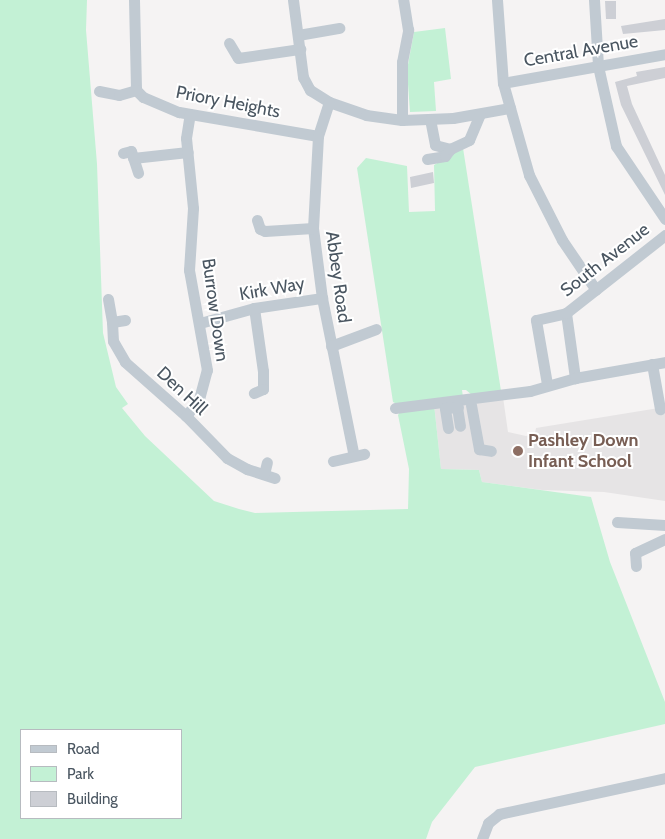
<!DOCTYPE html>
<html>
<head>
<meta charset="utf-8">
<style>
  body { margin:0 }
  #map { position:relative; width:665px; height:839px; overflow:hidden; background:#f5f3f3; font-family:Cabin,sans-serif }
  div>[style] { position:absolute }
  [style*='--x'] { left:calc(var(--x)*1px); top:calc(var(--y)*1px); width:calc(var(--w)*1px); rotate:calc(var(--a)*1deg) }
  .education>* { inset:0; background:#e6e4e5 }
  .green>* { inset:0; background:#c3f1d5 }
  .building>* { inset:0; background:#cdcfd5 }
  .minor>* { height:11px; margin:-5.5px; padding:0 5.5px; transform-origin:5.5px; border-radius:5.5px; background:#c1cad2 }
  .dots>* { width:14px; height:14px; translate:-50% -50%; box-sizing:border-box; border:2px solid #fff; border-radius:50% }
  span { translate:-50% -50%; white-space:nowrap; text-align:center; line-height:1.15; -webkit-text-stroke:4px #fff; paint-order:stroke }
  .street-label { font-size:18px; color:#4a5661 }
  .education-label { font-size:18px; color:#785e54; font-weight:700 }
  .left { translate:0 -50%; text-align:left }
  .legend { position:absolute; left:20px; top:729px; width:162px; height:90px; box-sizing:border-box; background:#fff; border:1px solid #b7bbc0; margin:0; padding:6px 9px; list-style:none; font-size:15px; color:#4a5661 }
  .legend li { display:flex; align-items:center; gap:10px; height:25px }
  .legend b { width:25px; border:1px solid #b7bbc0 }
</style>
</head>
<body>
<div id="map">
  <div class="education">
    <div style="clip-path:polygon(503px 397px,508px 432px,526px 436px,535px 433px,536px 428px,665px 407px,665px 501px,604px 492px,542px 490px,482px 482px,479px 470px,441px 469px,434px 404px)"></div>
  </div>
  <div class="green">
    <div style="clip-path:polygon(evenodd,0 0,87px 0,86px 30px,97px 164px,103px 333px,116px 387px,128px 404px,122px 408px,145px 436px,214px 501px,239px 509px,255px 513px,408px 509px,409px 469px,398px 415px,401px 410px,434px 404px,441px 469px,479px 470px,482px 482px,591px 497px,610px 562px,665px 702px,665px 724px,475px 767px,432px 822px,426px 839px,0 839px,0 0,21px 730px,181px 730px,181px 818px,21px 818px,21px 730px)"></div>
    <div style="clip-path:polygon(445px 28px,451px 79px,434px 82px,436px 111px,410px 112px,407px 70px,414px 32px)"></div>
    <div style="clip-path:polygon(463px 148px,501px 391px,472px 395px,466px 390px,462px 390px,463px 397px,399px 405px,393px 402px,357px 168px,366px 158px,407px 166px,409px 212px,435px 211px,434px 165px)"></div>
  </div>
  <div class="building">
    <div style="clip-path:polygon(605px 1px,616px 1px,616px 19px,606px 19px)"></div>
    <div style="clip-path:polygon(665px 19px,665px 30px,623px 34px,621px 26px)"></div>
    <div style="clip-path:polygon(665px 67px,665px 78px,627px 86px,632px 104px,665px 175px,665px 195px,621px 105px,615px 82px,637px 76px,636px 72px)"></div>
    <div style="clip-path:polygon(433px 172px,434px 183px,411px 188px,410px 177px)"></div>
  </div>
  <div class="minor">
    <div style="--x:134;--y:0;--w:90;--a:88.7"></div>
    <div style="--x:136;--y:90;--w:10;--a:45"></div>
    <div style="--x:143;--y:97;--w:39;--a:23"></div>
    <div style="--x:179;--y:112;--w:141;--a:9.8"></div>
    <div style="--x:293;--y:0;--w:78;--a:82.6"></div>
    <div style="--x:303;--y:77;--w:15;--a:62"></div>
    <div style="--x:310;--y:90;--w:22;--a:32"></div>
    <div style="--x:329;--y:102;--w:39;--a:19"></div>
    <div style="--x:366;--y:115;--w:36;--a:8"></div>
    <div style="--x:402;--y:120;--w:51;--a:-2.2"></div>
    <div style="--x:453;--y:118;--w:58;--a:-10"></div>
    <div style="--x:497;--y:0;--w:83;--a:85.9"></div>
    <div style="--x:503;--y:83;--w:96;--a:74.2"></div>
    <div style="--x:529;--y:175;--w:73;--a:63.1"></div>
    <div style="--x:562;--y:240;--w:60;--a:55.8"></div>
    <div style="--x:594;--y:0;--w:66;--a:86.5"></div>
    <div style="--x:598;--y:66;--w:82;--a:77.3"></div>
    <div style="--x:616;--y:146;--w:88;--a:56.1"></div>
    <div style="--x:298;--y:35;--w:42;--a:-9.7"></div>
    <div style="--x:229;--y:43;--w:17;--a:59"></div>
    <div style="--x:238;--y:58;--w:63;--a:-8.3"></div>
    <div style="--x:503;--y:83;--w:165;--a:-10.1"></div>
    <div style="--x:99;--y:91;--w:20;--a:11"></div>
    <div style="--x:119;--y:95;--w:18;--a:-16"></div>
    <div style="--x:329;--y:102;--w:36;--a:108"></div>
    <div style="--x:318;--y:136;--w:92;--a:93.1"></div>
    <div style="--x:313;--y:228;--w:71;--a:82.7"></div>
    <div style="--x:322;--y:298;--w:161;--a:78.6"></div>
    <div style="--x:430;--y:119;--w:26;--a:79"></div>
    <div style="--x:435;--y:145;--w:16;--a:15"></div>
    <div style="--x:402;--y:120;--w:58;--a:-90"></div>
    <div style="--x:402;--y:62;--w:33;--a:-79"></div>
    <div style="--x:408;--y:30;--w:30;--a:-99"></div>
    <div style="--x:123;--y:153;--w:8;--a:-14"></div>
    <div style="--x:131;--y:151;--w:23;--a:72"></div>
    <div style="--x:133;--y:158;--w:55;--a:-6.2"></div>
    <div style="--x:427;--y:159;--w:18;--a:-9"></div>
    <div style="--x:445;--y:156;--w:9;--a:-54"></div>
    <div style="--x:450;--y:149;--w:21;--a:-25"></div>
    <div style="--x:469;--y:140;--w:28;--a:-67"></div>
    <div style="--x:257;--y:220;--w:9;--a:72"></div>
    <div style="--x:260;--y:229;--w:5;--a:22"></div>
    <div style="--x:265;--y:231;--w:48;--a:-3.6"></div>
    <div style="--x:108;--y:299;--w:23;--a:80"></div>
    <div style="--x:254;--y:308;--w:64;--a:81.9"></div>
    <div style="--x:263;--y:371;--w:18;--a:90"></div>
    <div style="--x:263;--y:389;--w:10;--a:156"></div>
    <div style="--x:566;--y:313;--w:66;--a:82.1"></div>
    <div style="--x:125;--y:320;--w:13;--a:171"></div>
    <div style="--x:112;--y:322;--w:19;--a:87"></div>
    <div style="--x:113;--y:341;--w:24;--a:60"></div>
    <div style="--x:125;--y:362;--w:81;--a:41.5"></div>
    <div style="--x:186;--y:416;--w:59;--a:45.7"></div>
    <div style="--x:227;--y:458;--w:23;--a:29"></div>
    <div style="--x:247;--y:469;--w:29;--a:18"></div>
    <div style="--x:200;--y:323;--w:56;--a:-15.5"></div>
    <div style="--x:254;--y:308;--w:69;--a:-8.4"></div>
    <div style="--x:331;--y:346;--w:48;--a:-20.7"></div>
    <div style="--x:652;--y:364;--w:46;--a:79.9"></div>
    <div style="--x:547;--y:384;--w:65;--a:-99.8"></div>
    <div style="--x:536;--y:320;--w:31;--a:-13"></div>
    <div style="--x:566;--y:313;--w:126;--a:-38.2"></div>
    <div style="--x:471;--y:405;--w:45;--a:79.7"></div>
    <div style="--x:479;--y:449;--w:12;--a:9"></div>
    <div style="--x:457;--y:407;--w:19;--a:81"></div>
    <div style="--x:395;--y:408;--w:136;--a:-7.2"></div>
    <div style="--x:530;--y:391;--w:47;--a:-16.1"></div>
    <div style="--x:575;--y:378;--w:91;--a:-10.1"></div>
    <div style="--x:186;--y:416;--w:21;--a:-53"></div>
    <div style="--x:199;--y:399;--w:30;--a:-75"></div>
    <div style="--x:207;--y:370;--w:102;--a:-100.2"></div>
    <div style="--x:189;--y:270;--w:62;--a:-86.3"></div>
    <div style="--x:193;--y:208;--w:70;--a:-95.7"></div>
    <div style="--x:186;--y:138;--w:24;--a:-81"></div>
    <div style="--x:448;--y:428;--w:20;--a:-99"></div>
    <div style="--x:445;--y:408;--w:13;--a:-4"></div>
    <div style="--x:333;--y:461;--w:32;--a:-13"></div>
    <div style="--x:264;--y:474;--w:12;--a:-76"></div>
    <div style="--x:617;--y:522;--w:48;--a:3.6"></div>
    <div style="--x:636;--y:566;--w:13;--a:-94"></div>
    <div style="--x:635;--y:553;--w:33;--a:-25"></div>
    <div style="--x:482;--y:839;--w:17;--a:-69"></div>
    <div style="--x:488;--y:823;--w:14;--a:-39"></div>
    <div style="--x:499;--y:814;--w:170;--a:-12.2"></div>
  </div>
  <div class="dots">
    <div style="left:518px;top:451px;background:#8d6e63"></div>
  </div>
  <div class="street-label">
    <span style="left:581px;top:51px;rotate:-10deg">Central Avenue</span>
    <span style="left:228px;top:102px;rotate:11deg">Priory Heights</span>
    <span style="left:605px;top:260px;rotate:-38deg">South Avenue</span>
    <span style="left:338px;top:277px;rotate:82deg">Abbey Road</span>
    <span style="left:272px;top:289px;rotate:-10deg">Kirk Way</span>
    <span style="left:215px;top:310px;rotate:82deg">Burrow Down</span>
    <span style="left:182px;top:391px;rotate:43deg">Den Hill</span>
  </div>
  <div class="education-label">
    <span class="left" style="left:528px;top:451px">Pashley Down<br>Infant School</span>
  </div>
  <ul class="legend">
  <li><b style="height:6px;background:#c1cad2"></b>Road</li>
  <li><b style="height:14px;background:#c3f1d5"></b>Park</li>
  <li><b style="height:14px;background:#cdcfd5"></b>Building</li>
  </ul>
</div>
</body>
</html>
